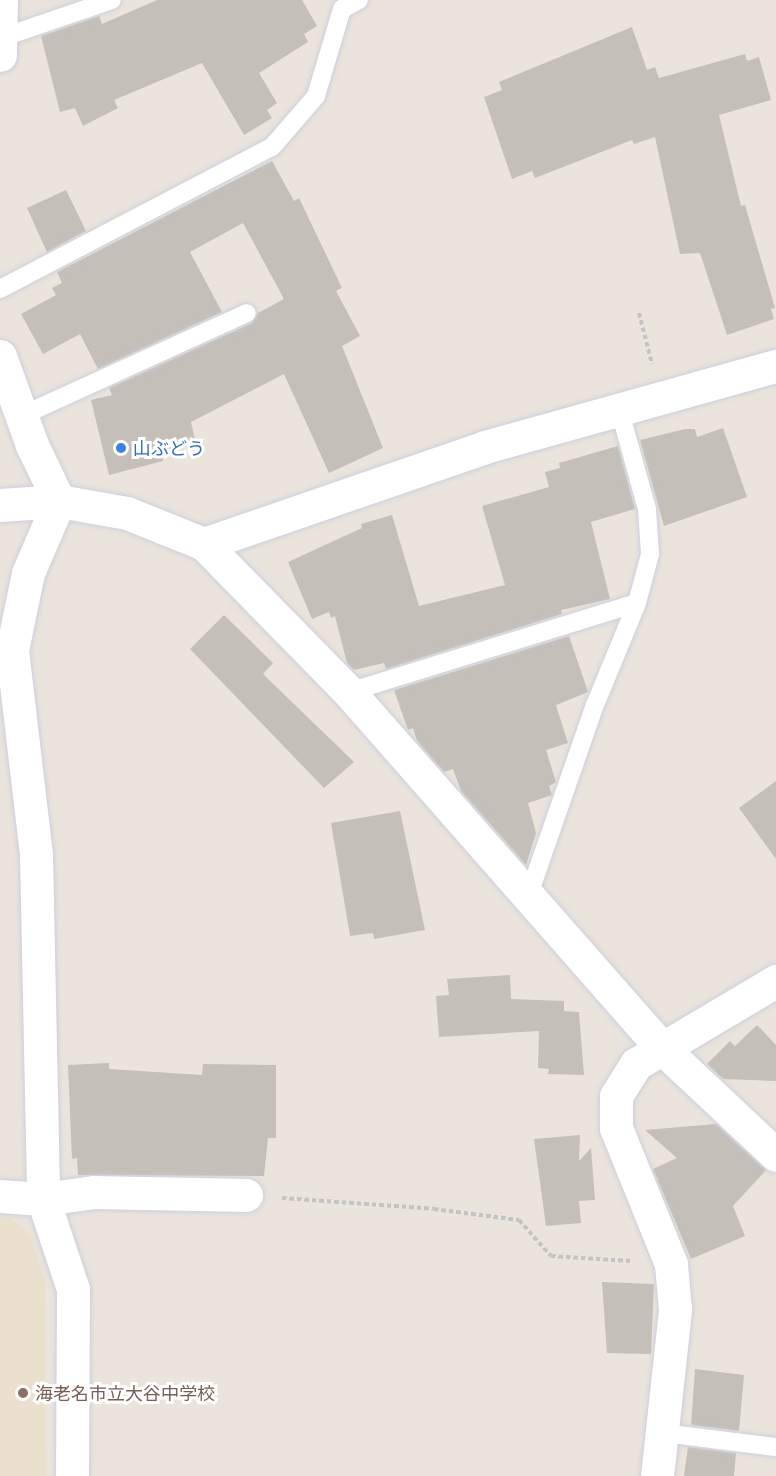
<!DOCTYPE html>
<html>
<head>
<meta charset="utf-8">
<style>
  body { margin:0 }
  #map { position:relative; width:776px; height:1476px; overflow:hidden; background:#ebe4dd; font-family:Manrope,"Noto Sans JP",sans-serif }
  div>[style] { position:absolute }
  [style*='--x'] { left:calc(var(--x)*1px); top:calc(var(--y)*1px); width:calc(var(--w)*1px); rotate:calc(var(--a)*1deg) }
  .education>* { inset:0; background:#ebe0ce }
  .building>* { inset:0; background:#c4bfb9 }
  .path>* { height:4px; margin-top:-2px; transform-origin:0; background:repeating-linear-gradient(90deg,#c3c3c3 0 4.5px,transparent 0 7.5px) }
  .roads { filter:drop-shadow(0 0 2px #cccfdb) drop-shadow(0 0 2px #cccfdb) }
  .service>* { height:18px; margin:-9px; padding:0 9px; transform-origin:9px; border-radius:9px; background:#fff }
  .minor>* { height:33px; margin:-16.5px; padding:0 16.5px; transform-origin:16.5px; border-radius:16.5px; background:#fff }
  .dots>* { width:16px; height:16px; translate:-50% -50%; box-sizing:border-box; border:3px solid #fff; border-radius:50% }
  span { translate:-50% -50%; white-space:nowrap; text-align:center; line-height:1.15; -webkit-text-stroke:6px #fff; paint-order:stroke }
  .shop-label { font-size:18px; color:#366cbe }
  .left { translate:0 -50%; text-align:left }
  .education-label { font-size:18px; color:#785e54 }
</style>
</head>
<body>
<div id="map">
  <div class="education">
    <div style="clip-path:polygon(0 1216px,10px 1217px,30px 1235px,45px 1280px,46px 1476px,0 1476px)"></div>
  </div>
  <div class="building">
    <div style="clip-path:polygon(157px 0,302px 0,317px 26px,304px 34px,308px 42px,259px 73px,277px 103px,267px 110px,272px 118px,244px 135px,202px 63px,114px 100px,118px 108px,83px 126px,75px 108px,60px 112px,41px 36px,99px 16px,102px 24px)"></div>
    <div style="clip-path:polygon(632px 27px,647px 70px,655px 67px,659px 78px,745px 54px,747px 61px,759px 57px,771px 100px,719px 115px,741px 206px,745px 205px,775px 308px,771px 309px,774px 319px,727px 335px,700px 253px,680px 254px,655px 137px,634px 144px,632px 140px,535px 178px,532px 171px,512px 179px,484px 97px,502px 90px,499px 82px)"></div>
    <div style="clip-path:polygon(272px 161px,294px 201px,299px 198px,342px 288px,336px 291px,360px 336px,342px 346px,383px 448px,329px 473px,284px 374px,191px 422px,196px 444px,161px 452px,163px 461px,109px 475px,91px 400px,112px 395px,109px 388px,252px 323px,258px 313px,284px 299px,243px 223px,190px 252px,222px 312px,98px 369px,80px 334px,43px 354px,21px 314px,56px 295px,52px 288px,62px 283px,57px 272px)"></div>
    <div style="clip-path:polygon(66px 190px,86px 231px,47px 252px,27px 208px)"></div>
    <div style="clip-path:polygon(723px 428px,747px 497px,664px 526px,640px 440px,685px 429px,695px 429px,697px 437px)"></div>
    <div style="clip-path:polygon(618px 446px,635px 509px,591px 522px,610px 599px,561px 610px,562px 614px,386px 669px,384px 663px,354px 670px,347px 663px,335px 616px,331px 618px,329px 612px,312px 619px,288px 562px,362px 528px,361px 524px,392px 515px,419px 606px,505px 585px,482px 506px,549px 487px,545px 472px,560px 468px,559px 463px)"></div>
    <div style="clip-path:polygon(224px 615px,273px 663px,263px 674px,354px 762px,324px 788px,190px 649px)"></div>
    <div style="clip-path:polygon(569px 636px,588px 692px,556px 705px,568px 743px,546px 750px,556px 782px,549px 786px,552px 795px,528px 803px,536px 833px,526px 865px,461px 791px,453px 769px,444px 772px,417px 741px,413px 728px,408px 730px,394px 690px)"></div>
    <div style="clip-path:polygon(776px 781px,776px 859px,739px 808px)"></div>
    <div style="clip-path:polygon(400px 811px,425px 930px,374px 939px,373px 933px,350px 936px,331px 823px)"></div>
    <div style="clip-path:polygon(510px 975px,511px 999px,564px 1001px,564px 1011px,579px 1012px,584px 1075px,548px 1074px,549px 1069px,538px 1068px,539px 1031px,439px 1037px,436px 996px,449px 995px,447px 979px)"></div>
    <div style="clip-path:polygon(757px 1025px,776px 1045px,776px 1081px,723px 1079px,707px 1064px,730px 1041px,735px 1046px)"></div>
    <div style="clip-path:polygon(109px 1063px,109px 1069px,202px 1075px,203px 1064px,276px 1065px,276px 1138px,268px 1138px,264px 1176px,78px 1175px,77px 1158px,72px 1159px,68px 1065px)"></div>
    <div style="clip-path:polygon(716px 1124px,766px 1170px,733px 1206px,745px 1236px,691px 1259px,653px 1169px,677px 1158px,645px 1130px)"></div>
    <div style="clip-path:polygon(580px 1135px,579px 1161px,591px 1148px,595px 1200px,579px 1201px,581px 1223px,546px 1226px,534px 1139px)"></div>
    <div style="clip-path:polygon(602px 1282px,654px 1284px,651px 1354px,607px 1353px)"></div>
    <div style="clip-path:polygon(695px 1369px,744px 1375px,739px 1431px,691px 1425px)"></div>
    <div style="clip-path:polygon(688px 1447px,736px 1453px,734px 1476px,684px 1476px)"></div>
  </div>
  <div class="path">
    <div style="--x:639;--y:313;--w:53;--a:75.7"></div>
    <div style="--x:282;--y:1198;--w:152;--a:4.1"></div>
    <div style="--x:434;--y:1209;--w:86;--a:7.4"></div>
    <div style="--x:519;--y:1220;--w:48;--a:48.4"></div>
    <div style="--x:551;--y:1256;--w:80;--a:3.6"></div>
  </div>
  <div class="roads">
    <div class="service">
      <div style="--x:1;--y:38;--w:117;--a:-18.9"></div>
      <div style="--x:0;--y:289;--w:307;--a:-27.6"></div>
      <div style="--x:272;--y:147;--w:67;--a:-49.2"></div>
      <div style="--x:316;--y:96;--w:91;--a:-73.4"></div>
      <div style="--x:342;--y:9;--w:19;--a:-28"></div>
      <div style="--x:21;--y:416;--w:248;--a:-24.5"></div>
      <div style="--x:349;--y:692;--w:301;--a:-17.2"></div>
      <div style="--x:528;--y:897;--w:203;--a:-70.8"></div>
      <div style="--x:595;--y:705;--w:110;--a:-67.6"></div>
      <div style="--x:637;--y:603;--w:51;--a:-75.1"></div>
      <div style="--x:650;--y:554;--w:45;--a:-93.8"></div>
      <div style="--x:647;--y:509;--w:105;--a:-105.5"></div>
      <div style="--x:663;--y:1433;--w:114;--a:7.1"></div>
    </div>
    <div class="minor">
      <div style="--x:0;--y:55;--w:55;--a:-89"></div>
      <div style="--x:0;--y:356;--w:95;--a:70.2"></div>
      <div style="--x:32;--y:445;--w:62;--a:64.3"></div>
      <div style="--x:59;--y:501;--w:78;--a:113.3"></div>
      <div style="--x:28;--y:573;--w:79;--a:101.7"></div>
      <div style="--x:12;--y:650;--w:206;--a:83.3"></div>
      <div style="--x:36;--y:855;--w:344;--a:88.8"></div>
      <div style="--x:43;--y:1199;--w:95;--a:71.6"></div>
      <div style="--x:73;--y:1289;--w:187;--a:90.3"></div>
      <div style="--x:0;--y:505;--w:59;--a:-3.9"></div>
      <div style="--x:59;--y:501;--w:69;--a:10"></div>
      <div style="--x:127;--y:513;--w:83;--a:21.9"></div>
      <div style="--x:204;--y:544;--w:207;--a:45.6"></div>
      <div style="--x:349;--y:692;--w:474;--a:48.7"></div>
      <div style="--x:662;--y:1048;--w:156;--a:43.2"></div>
      <div style="--x:204;--y:544;--w:297;--a:-19"></div>
      <div style="--x:485;--y:447;--w:302;--a:-15.6"></div>
      <div style="--x:0;--y:1196;--w:43;--a:4"></div>
      <div style="--x:43;--y:1199;--w:51;--a:-7.8"></div>
      <div style="--x:94;--y:1192;--w:152;--a:1.1"></div>
      <div style="--x:657;--y:1476;--w:168;--a:-83.8"></div>
      <div style="--x:675;--y:1309;--w:45;--a:-95.1"></div>
      <div style="--x:671;--y:1264;--w:147;--a:-112"></div>
      <div style="--x:616;--y:1128;--w:32;--a:-90"></div>
      <div style="--x:616;--y:1096;--w:38;--a:-58"></div>
      <div style="--x:636;--y:1064;--w:163;--a:-30.7"></div>
    </div>
  </div>
  <div class="dots">
    <div style="left:121px;top:448px;background:#3f7fe0"></div>
    <div style="left:23px;top:1393px;background:#8d6e63"></div>
  </div>
  <div class="shop-label">
    <span class="left" style="left:133px;top:448px">山ぶどう</span>
  </div>
  <div class="education-label">
    <span class="left" style="left:35px;top:1393px">海老名市立大谷中学校</span>
  </div>
</div>
</body>
</html>
